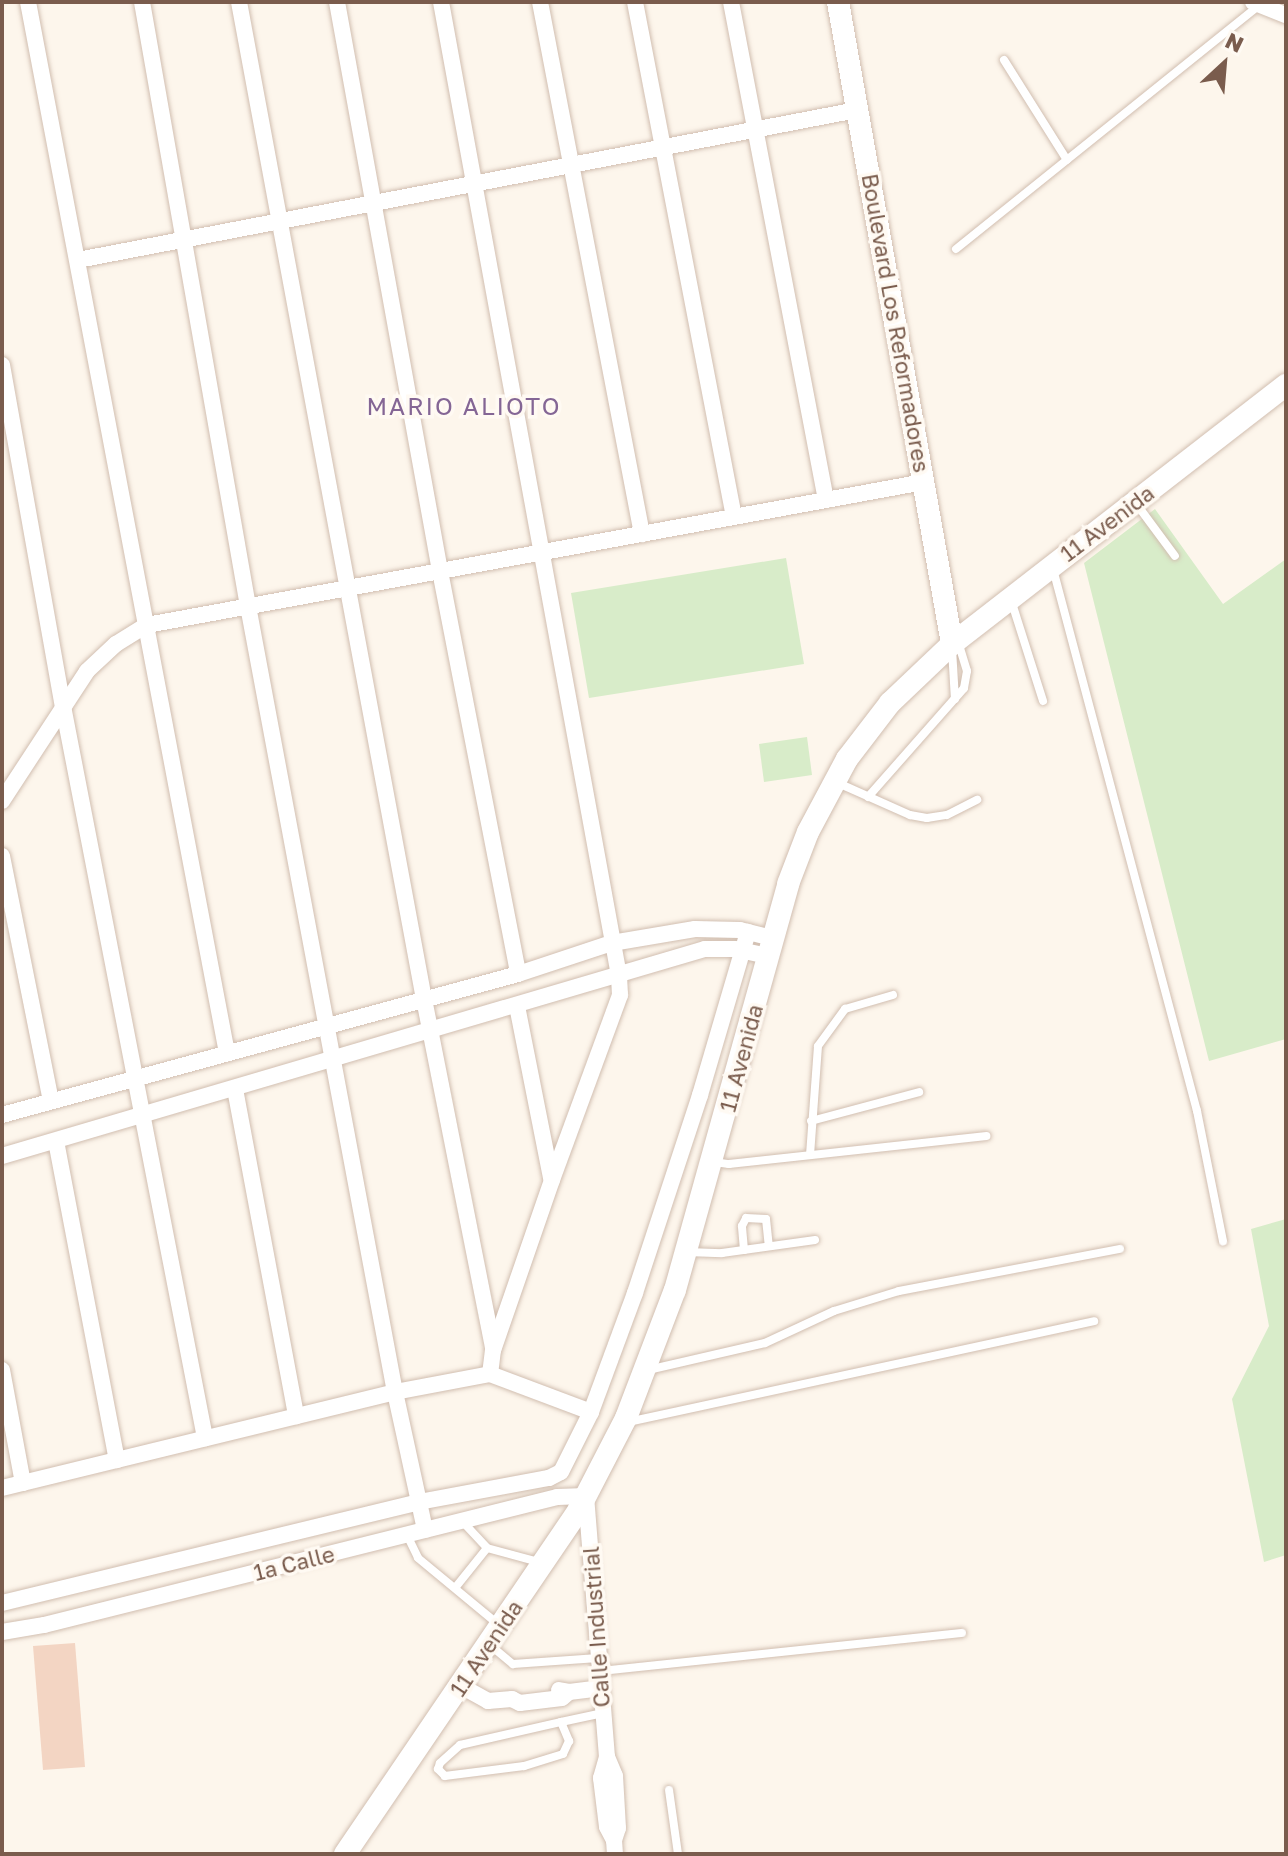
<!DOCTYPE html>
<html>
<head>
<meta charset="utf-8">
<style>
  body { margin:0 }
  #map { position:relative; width:1288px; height:1856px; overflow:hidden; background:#fdf6ec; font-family:"Golos Text",sans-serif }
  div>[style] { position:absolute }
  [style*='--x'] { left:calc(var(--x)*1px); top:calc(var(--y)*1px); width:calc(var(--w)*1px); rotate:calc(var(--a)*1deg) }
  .green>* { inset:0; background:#d8ecc9 }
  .building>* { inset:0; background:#f3d5c3 }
  .roads { filter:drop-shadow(0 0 2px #d1beb0) drop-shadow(0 0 2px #d1beb0) }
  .lane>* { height:8px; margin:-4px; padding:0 4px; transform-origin:4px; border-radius:4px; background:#fff }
  .street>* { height:16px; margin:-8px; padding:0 8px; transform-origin:8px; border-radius:8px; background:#fff }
  .secondary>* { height:22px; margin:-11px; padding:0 11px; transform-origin:11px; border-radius:11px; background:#fff }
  span { translate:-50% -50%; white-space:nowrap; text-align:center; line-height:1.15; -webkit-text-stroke:7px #fffaf3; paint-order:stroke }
  .street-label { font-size:22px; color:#7a5c4d }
  .neighbourhood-label { font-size:24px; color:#846695; letter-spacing:2px }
  .frame { position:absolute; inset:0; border:4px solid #7a5c4d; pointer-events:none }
  .north { position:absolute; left:1184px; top:24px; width:80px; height:80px; -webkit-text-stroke:6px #fffaf3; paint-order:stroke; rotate:26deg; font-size:22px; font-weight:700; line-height:32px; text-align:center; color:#7a5c4d }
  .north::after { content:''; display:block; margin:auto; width:28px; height:36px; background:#7a5c4d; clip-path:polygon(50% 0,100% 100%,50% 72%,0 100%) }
</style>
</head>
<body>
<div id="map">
  <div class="green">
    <div style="clip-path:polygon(1155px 509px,1223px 604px,1286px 559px,1286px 1039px,1209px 1061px,1084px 563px)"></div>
    <div style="clip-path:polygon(786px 558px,804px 664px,589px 698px,571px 593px)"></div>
    <div style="clip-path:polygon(807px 737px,812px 775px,764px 782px,759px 744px)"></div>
    <div style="clip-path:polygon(1286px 1219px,1286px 1555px,1264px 1562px,1232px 1399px,1269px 1326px,1251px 1229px)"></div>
  </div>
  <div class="building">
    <div style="clip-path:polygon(75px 1643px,85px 1767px,43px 1770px,33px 1646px)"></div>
  </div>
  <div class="roads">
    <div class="lane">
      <div style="--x:1004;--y:60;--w:118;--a:57.8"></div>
      <div style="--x:956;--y:249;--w:390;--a:-38.8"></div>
      <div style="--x:1135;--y:502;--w:67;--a:53.5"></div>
      <div style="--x:1053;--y:569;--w:561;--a:75.12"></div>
      <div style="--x:1197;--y:1111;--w:133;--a:78.7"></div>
      <div style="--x:1011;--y:600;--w:106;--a:72.4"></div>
      <div style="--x:952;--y:649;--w:50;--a:86.6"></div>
      <div style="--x:838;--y:783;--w:79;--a:24"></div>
      <div style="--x:910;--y:815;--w:17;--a:10"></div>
      <div style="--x:927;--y:818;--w:20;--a:-9"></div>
      <div style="--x:947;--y:815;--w:34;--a:-27"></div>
      <div style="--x:868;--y:797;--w:145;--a:-48.6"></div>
      <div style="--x:964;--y:688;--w:17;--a:-80"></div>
      <div style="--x:967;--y:671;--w:28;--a:-107"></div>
      <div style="--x:811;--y:1121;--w:112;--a:-15"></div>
      <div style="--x:810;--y:1155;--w:109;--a:-85.8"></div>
      <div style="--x:818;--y:1046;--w:46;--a:-53.9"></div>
      <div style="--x:845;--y:1009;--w:50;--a:-16.3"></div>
      <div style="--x:714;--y:1162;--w:15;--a:8"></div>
      <div style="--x:729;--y:1164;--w:259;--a:-6.2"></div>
      <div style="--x:744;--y:1250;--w:24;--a:-95"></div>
      <div style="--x:742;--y:1226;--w:9;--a:-63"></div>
      <div style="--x:746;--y:1218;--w:20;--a:3"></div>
      <div style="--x:766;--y:1219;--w:27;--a:84"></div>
      <div style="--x:687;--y:1252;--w:35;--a:2"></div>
      <div style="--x:722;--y:1253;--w:94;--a:-8"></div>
      <div style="--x:648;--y:1370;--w:120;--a:-13"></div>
      <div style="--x:765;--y:1343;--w:76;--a:-24.9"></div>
      <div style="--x:834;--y:1311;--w:68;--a:-17.1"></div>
      <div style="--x:899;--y:1291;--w:225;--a:-10.8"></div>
      <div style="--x:628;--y:1422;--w:477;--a:-12.2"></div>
      <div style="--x:462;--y:1521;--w:37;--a:47"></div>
      <div style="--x:487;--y:1548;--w:54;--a:15.1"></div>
      <div style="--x:407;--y:1535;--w:25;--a:64"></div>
      <div style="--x:418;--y:1558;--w:105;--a:39.6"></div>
      <div style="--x:455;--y:1588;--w:51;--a:-51.3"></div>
      <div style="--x:490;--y:1645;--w:30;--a:40"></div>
      <div style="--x:513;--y:1664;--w:85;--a:-4"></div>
      <div style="--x:600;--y:1671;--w:364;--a:-6"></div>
      <div style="--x:561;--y:1722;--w:21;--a:67"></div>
      <div style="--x:569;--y:1741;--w:14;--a:115"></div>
      <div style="--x:563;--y:1754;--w:41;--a:162.9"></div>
      <div style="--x:524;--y:1766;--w:80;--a:172.8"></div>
      <div style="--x:445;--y:1776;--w:10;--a:-135"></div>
      <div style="--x:438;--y:1769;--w:6;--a:-72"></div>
      <div style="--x:440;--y:1763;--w:27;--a:-42"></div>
      <div style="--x:460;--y:1745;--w:104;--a:-12.8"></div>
      <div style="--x:561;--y:1722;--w:43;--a:-12.1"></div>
      <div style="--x:669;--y:1790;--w:65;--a:82"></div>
    </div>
    <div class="street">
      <div style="--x:28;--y:2;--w:1070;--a:79.28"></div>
      <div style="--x:142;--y:2;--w:613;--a:80.05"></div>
      <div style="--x:248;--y:606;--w:800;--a:79.41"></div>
      <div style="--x:395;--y:1392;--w:141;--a:77.7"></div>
      <div style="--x:239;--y:2;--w:1014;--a:79.49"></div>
      <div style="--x:424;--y:999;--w:356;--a:78.8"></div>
      <div style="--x:337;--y:2;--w:578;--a:79.74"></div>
      <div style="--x:440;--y:571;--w:410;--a:79"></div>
      <div style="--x:441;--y:2;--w:990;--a:79.64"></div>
      <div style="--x:619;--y:976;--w:19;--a:87"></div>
      <div style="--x:620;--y:995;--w:197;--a:110.2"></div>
      <div style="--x:552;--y:1180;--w:180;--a:109.1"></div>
      <div style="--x:493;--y:1350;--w:24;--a:97"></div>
      <div style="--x:540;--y:2;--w:542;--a:79.15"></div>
      <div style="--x:635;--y:2;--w:524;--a:79.12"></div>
      <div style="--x:731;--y:2;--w:507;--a:79.2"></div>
      <div style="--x:1253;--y:2;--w:35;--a:22"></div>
      <div style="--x:78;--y:260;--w:793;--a:-10.9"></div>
      <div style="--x:2;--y:365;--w:346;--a:79.9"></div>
      <div style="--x:63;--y:706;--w:746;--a:79.02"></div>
      <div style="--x:2;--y:801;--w:155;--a:-56.8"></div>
      <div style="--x:87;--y:671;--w:40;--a:-43"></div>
      <div style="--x:116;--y:644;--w:36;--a:-32"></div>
      <div style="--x:147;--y:625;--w:790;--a:-10.43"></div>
      <div style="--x:2;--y:856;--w:250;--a:78.7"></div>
      <div style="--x:517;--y:1006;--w:175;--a:78.8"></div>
      <div style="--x:235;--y:1089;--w:333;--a:79.4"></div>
      <div style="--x:2;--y:1115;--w:535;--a:-15.28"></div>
      <div style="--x:518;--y:974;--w:99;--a:-18.3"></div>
      <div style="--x:612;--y:943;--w:84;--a:-9.6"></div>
      <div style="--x:695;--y:929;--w:45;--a:1.3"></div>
      <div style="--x:740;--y:930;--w:33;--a:14"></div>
      <div style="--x:56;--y:1141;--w:325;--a:79.2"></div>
      <div style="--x:2;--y:1156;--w:733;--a:-16.41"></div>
      <div style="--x:705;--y:949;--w:30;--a:0"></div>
      <div style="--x:735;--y:949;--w:34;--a:12"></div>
      <div style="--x:2;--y:1370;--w:115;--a:79.5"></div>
      <div style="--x:2;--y:1488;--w:405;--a:-13.7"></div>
      <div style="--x:395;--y:1392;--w:97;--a:-10.7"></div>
      <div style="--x:490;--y:1374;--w:108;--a:20.6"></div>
      <div style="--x:2;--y:1603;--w:429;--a:-13.6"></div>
      <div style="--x:419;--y:1502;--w:132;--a:-10.5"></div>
      <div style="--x:549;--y:1478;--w:13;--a:-27"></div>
      <div style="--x:561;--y:1472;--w:67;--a:-63.4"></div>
      <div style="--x:591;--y:1412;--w:127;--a:-69.7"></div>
      <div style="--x:635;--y:1293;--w:208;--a:-71.8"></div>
      <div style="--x:700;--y:1095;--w:170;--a:-73.6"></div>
      <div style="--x:2;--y:1632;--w:43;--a:-9.5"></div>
      <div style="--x:44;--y:1625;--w:529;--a:-14.01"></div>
      <div style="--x:557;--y:1497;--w:29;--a:-2"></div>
      <div style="--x:586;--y:1496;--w:262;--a:85.4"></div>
      <div style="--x:607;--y:1757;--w:21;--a:67"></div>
      <div style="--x:615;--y:1776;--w:52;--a:86.7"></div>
      <div style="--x:618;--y:1828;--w:13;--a:108"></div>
      <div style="--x:461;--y:1686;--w:31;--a:29"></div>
      <div style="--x:488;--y:1701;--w:24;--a:-5"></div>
      <div style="--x:512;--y:1699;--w:9;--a:27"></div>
      <div style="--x:520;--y:1703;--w:42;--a:-6.8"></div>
      <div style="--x:562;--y:1698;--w:9;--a:-41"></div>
      <div style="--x:559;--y:1690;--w:10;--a:11"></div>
      <div style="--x:569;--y:1692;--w:31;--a:-7"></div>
      <div style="--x:607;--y:1757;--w:22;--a:106"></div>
      <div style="--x:601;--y:1778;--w:49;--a:83"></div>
      <div style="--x:607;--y:1827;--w:15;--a:62"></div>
      <div style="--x:614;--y:1840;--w:14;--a:86"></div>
    </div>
    <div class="secondary">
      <div style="--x:838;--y:2;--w:652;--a:79.93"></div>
      <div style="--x:345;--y:1854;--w:415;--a:-55.8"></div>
      <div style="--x:578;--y:1511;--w:105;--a:-62.7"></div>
      <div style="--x:626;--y:1418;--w:137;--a:-69.1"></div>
      <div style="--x:675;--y:1290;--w:421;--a:-74.4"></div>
      <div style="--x:788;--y:884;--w:56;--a:-69"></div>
      <div style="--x:808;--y:832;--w:83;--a:-61.9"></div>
      <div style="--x:847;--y:759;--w:71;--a:-52.5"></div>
      <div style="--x:890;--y:703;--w:86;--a:-43.6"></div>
      <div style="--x:952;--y:644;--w:423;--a:-37.8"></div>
    </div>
  </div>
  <div class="street-label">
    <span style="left:896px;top:323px;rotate:80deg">Boulevard Los Reformadores</span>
    <span style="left:1107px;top:523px;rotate:-37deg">11 Avenida</span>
    <span style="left:741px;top:1058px;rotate:-75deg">11 Avenida</span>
    <span style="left:294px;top:1563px;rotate:-14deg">1a Calle</span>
    <span style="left:596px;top:1627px;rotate:-94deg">Calle Industrial</span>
    <span style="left:486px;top:1648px;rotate:-56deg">11 Avenida</span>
  </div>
  <div class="neighbourhood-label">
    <span style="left:464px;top:406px">MARIO ALIOTO</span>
  </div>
  <div class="frame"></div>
  <div class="north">N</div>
</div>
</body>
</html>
